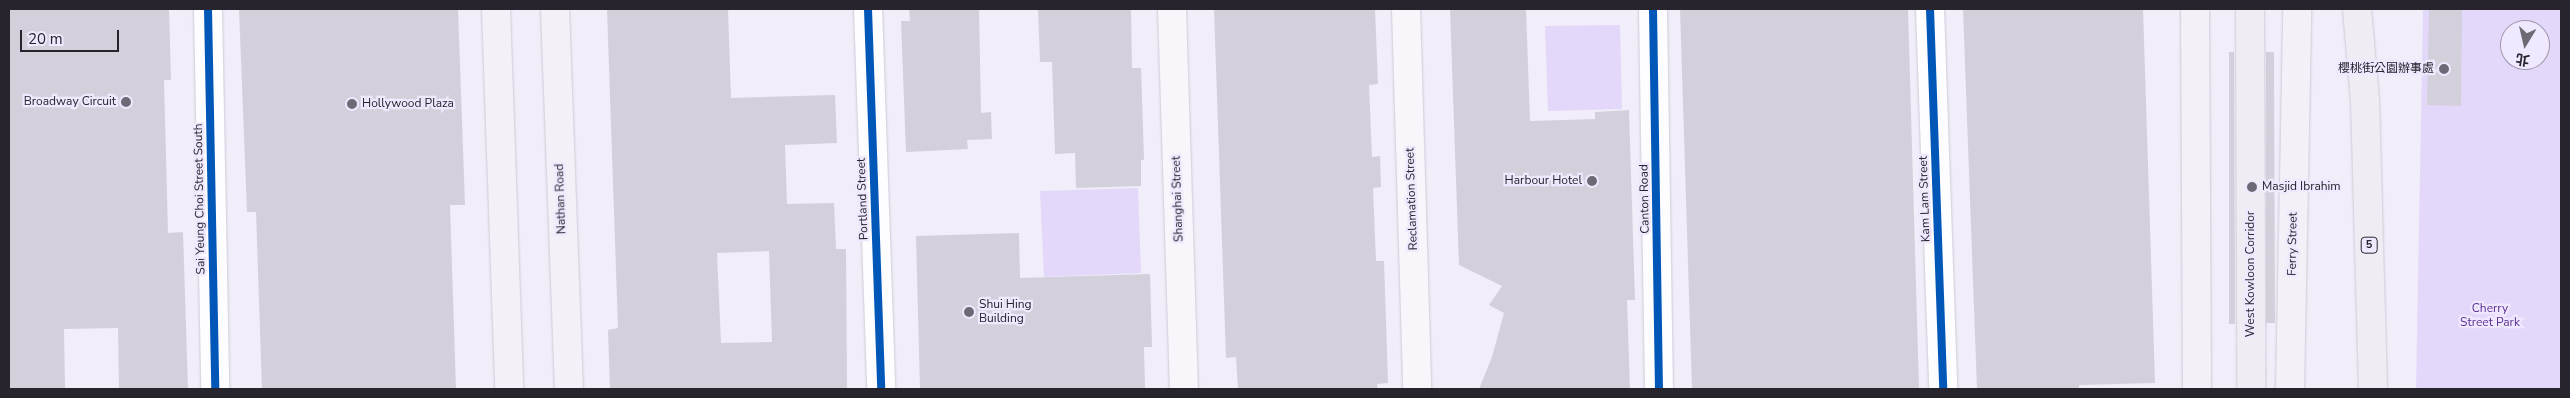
<!DOCTYPE html>
<html>
<head>
<meta charset="utf-8">
<style>
  body { margin:0 }
  #map { position:relative; width:2570px; height:398px; overflow:hidden; background:#f1edf9; font-family:"Nunito Sans","Noto Sans TC",sans-serif }
  div>[style] { position:absolute }
  [style*='--x'] { left:calc(var(--x)*1px); top:calc(var(--y)*1px); width:calc(var(--w)*1px); rotate:calc(var(--a)*1deg) }
  .green>* { inset:0; background:#e3d8fa }
  .building>* { inset:0; background:#d3d0db }
  .roads { filter:drop-shadow(0 0 1px #cecbd6) drop-shadow(0 0 1px #cecbd6) }
  .minor>* { height:28px; margin:-14px; padding:0 14px; transform-origin:14px; border-radius:14px; background:#fdfcfe }
  .secondary>* { height:28px; margin:-14px; padding:0 14px; transform-origin:14px; border-radius:14px; background:#f8f6fa }
  .primary>* { height:28px; margin:-14px; padding:0 14px; transform-origin:14px; border-radius:14px; background:#f3f0f7 }
  .trunk>* { height:28px; margin:-14px; padding:0 14px; transform-origin:14px; border-radius:14px; background:#f0ecf4 }
  .cycleway>* { height:8px; margin:-4px; padding:0 4px; transform-origin:4px; border-radius:4px; background:#0057b8 }
  .dots>* { width:14px; height:14px; translate:-50% -50%; box-sizing:border-box; border:2px solid #efe8fe; border-radius:50% }
  span { translate:-50% -50%; white-space:nowrap; text-align:center; line-height:1.15; -webkit-text-stroke:4.5px #efe8fe; paint-order:stroke }
  .shield-label span { padding:1px 4px; background:#efe8fe; border:1px solid; border-radius:4px; -webkit-text-stroke-width:0 }
  .shield-label { font-size:11px; color:#27242e; font-weight:700 }
  .poi-label { font-size:12px; color:#27242e }
  .right { translate:-100% -50%; text-align:right }
  .left { translate:0 -50%; text-align:left }
  .street-label { font-size:12px; color:#27242e }
  .park-label { font-size:12px; color:#5d3096 }
  .frame { position:absolute; inset:0; border:10px solid #27242e; pointer-events:none }
  .north { position:absolute; left:2500px; top:20px; width:50px; height:50px; box-sizing:border-box; background:#efe8fe; border:1px solid #9f9aab; border-radius:50%; rotate:189deg; font-size:14px; font-weight:700; line-height:20px; text-align:center; color:#27242e }
  .north::after { content:''; display:block; margin:auto; width:18px; height:22px; background:#6e6a75; clip-path:polygon(50% 0,100% 100%,50% 72%,0 100%) }
  .scale { position:absolute; left:20px; top:30px; width:99px; height:22px; box-sizing:border-box; border:2px solid #27242e; border-top:0; padding-left:6px; font-size:15px; line-height:18px; white-space:nowrap; color:#27242e; -webkit-text-stroke:4px #efe8fe; paint-order:stroke }
</style>
</head>
<body>
<div id="map">
  <div class="green">
    <div style="clip-path:polygon(evenodd,2423px 9px,2561px 9px,2561px 389px,2416px 389px,2423px 9px,2510px 30px,2540px 30px,2540px 60px,2510px 60px,2510px 30px)"></div>
    <div style="clip-path:polygon(1620px 25px,1622px 109px,1548px 111px,1545px 26px)"></div>
    <div style="clip-path:polygon(1138px 188px,1141px 273px,1044px 277px,1040px 191px)"></div>
  </div>
  <div class="building">
    <div style="clip-path:polygon(9px 9px,169px 9px,171px 80px,164px 80px,168px 233px,183px 232px,188px 389px,119px 389px,118px 328px,64px 329px,65px 389px,9px 389px)"></div>
    <div style="clip-path:polygon(239px 9px,458px 9px,465px 205px,450px 205px,456px 389px,262px 389px,256px 212px,247px 212px)"></div>
    <div style="clip-path:polygon(evenodd,607px 9px,728px 9px,731px 98px,835px 95px,837px 143px,785px 145px,787px 204px,834px 203px,836px 249px,846px 249px,847px 389px,610px 389px,608px 330px,618px 328px,607px 9px,769px 251px,772px 342px,721px 343px,717px 253px,769px 251px)"></div>
    <div style="clip-path:polygon(909px 9px,979px 9px,981px 113px,991px 112px,992px 139px,967px 140px,968px 149px,906px 152px,901px 21px,910px 21px)"></div>
    <div style="clip-path:polygon(1038px 9px,1131px 9px,1132px 68px,1141px 68px,1144px 160px,1141px 160px,1141px 186px,1076px 188px,1075px 153px,1055px 154px,1052px 62px,1040px 62px)"></div>
    <div style="clip-path:polygon(1214px 9px,1375px 9px,1378px 84px,1369px 85px,1372px 157px,1380px 156px,1381px 187px,1373px 188px,1376px 261px,1384px 261px,1388px 383px,1377px 384px,1378px 389px,1238px 389px,1236px 357px,1226px 358px)"></div>
    <div style="clip-path:polygon(1450px 9px,1526px 9px,1530px 121px,1595px 119px,1595px 112px,1629px 110px,1635px 300px,1627px 300px,1630px 389px,1479px 389px,1492px 357px,1504px 313px,1489px 305px,1502px 286px,1459px 265px)"></div>
    <div style="clip-path:polygon(1680px 9px,1908px 9px,1919px 389px,1692px 389px)"></div>
    <div style="clip-path:polygon(1963px 9px,2143px 9px,2155px 383px,2079px 385px,2079px 389px,1977px 389px)"></div>
    <div style="clip-path:polygon(2429px 9px,2462px 9px,2461px 106px,2427px 105px)"></div>
    <div style="clip-path:polygon(2229px 52px,2234px 52px,2235px 324px,2229px 324px)"></div>
    <div style="clip-path:polygon(2266px 52px,2274px 52px,2275px 323px,2266px 323px)"></div>
    <div style="clip-path:polygon(1019px 233px,1020px 278px,1150px 274px,1152px 347px,1144px 347px,1145px 389px,920px 389px,916px 236px)"></div>
  </div>
  <div class="roads">
    <div class="minor">
      <div style="--x:208;--y:9;--w:380;--a:88.9"></div>
      <div style="--x:868;--y:9;--w:380;--a:88"></div>
      <div style="--x:1653;--y:9;--w:380;--a:89.1"></div>
      <div style="--x:1930;--y:9;--w:380;--a:88"></div>
    </div>
    <div class="secondary">
      <div style="--x:1172;--y:9;--w:380;--a:88.2"></div>
      <div style="--x:1406;--y:9;--w:380;--a:88.3"></div>
    </div>
    <div class="primary">
      <div style="--x:496;--y:9;--w:380;--a:88"></div>
      <div style="--x:555;--y:9;--w:380;--a:87.9"></div>
      <div style="--x:2195;--y:9;--w:380;--a:89.7"></div>
      <div style="--x:2290;--y:389;--w:380;--a:-88.9"></div>
    </div>
    <div class="trunk">
      <div style="--x:2250;--y:9;--w:380;--a:89.8"></div>
      <div style="--x:2357;--y:9;--w:92;--a:85"></div>
      <div style="--x:2365;--y:101;--w:288;--a:88.4"></div>
    </div>
  </div>
  <div class="cycleway">
    <div style="--x:208;--y:9;--w:380;--a:88.9"></div>
    <div style="--x:868;--y:9;--w:380;--a:88"></div>
    <div style="--x:1653;--y:9;--w:380;--a:89.1"></div>
    <div style="--x:1930;--y:9;--w:380;--a:88"></div>
  </div>
  <div class="dots">
    <div style="left:2444px;top:69px;background:#6e6a75"></div>
    <div style="left:126px;top:102px;background:#6e6a75"></div>
    <div style="left:352px;top:104px;background:#6e6a75"></div>
    <div style="left:1592px;top:181px;background:#6e6a75"></div>
    <div style="left:2252px;top:187px;background:#6e6a75"></div>
    <div style="left:969px;top:312px;background:#6e6a75"></div>
  </div>
  <div class="shield-label">
    <span style="left:2369px;top:245px">5</span>
  </div>
  <div class="poi-label">
    <span class="right" style="left:2434px;top:69px">櫻桃街公園辦事處</span>
    <span class="right" style="left:116px;top:102px">Broadway Circuit</span>
    <span class="left" style="left:362px;top:104px">Hollywood Plaza</span>
    <span class="right" style="left:1582px;top:181px">Harbour Hotel</span>
    <span class="left" style="left:2262px;top:187px">Masjid Ibrahim</span>
    <span class="left" style="left:979px;top:312px">Shui Hing<br>Building</span>
  </div>
  <div class="street-label">
    <span style="left:200px;top:199px;rotate:-91deg">Sai Yeung Choi Street South</span>
    <span style="left:561px;top:199px;rotate:-92deg">Nathan Road</span>
    <span style="left:863px;top:199px;rotate:-92deg">Portland Street</span>
    <span style="left:1178px;top:199px;rotate:-92deg">Shanghai Street</span>
    <span style="left:1412px;top:199px;rotate:-92deg">Reclamation Street</span>
    <span style="left:1645px;top:199px;rotate:-91deg">Canton Road</span>
    <span style="left:1925px;top:199px;rotate:-92deg">Kam Lam Street</span>
    <span style="left:2293px;top:244px;rotate:-89deg">Ferry Street</span>
    <span style="left:2251px;top:274px;rotate:-90deg">West Kowloon Corridor</span>
  </div>
  <div class="park-label">
    <span style="left:2490px;top:316px">Cherry<br>Street Park</span>
  </div>
  <div class="frame"></div>
  <div class="north">北</div>
  <div class="scale">20 m</div>
</div>
</body>
</html>
